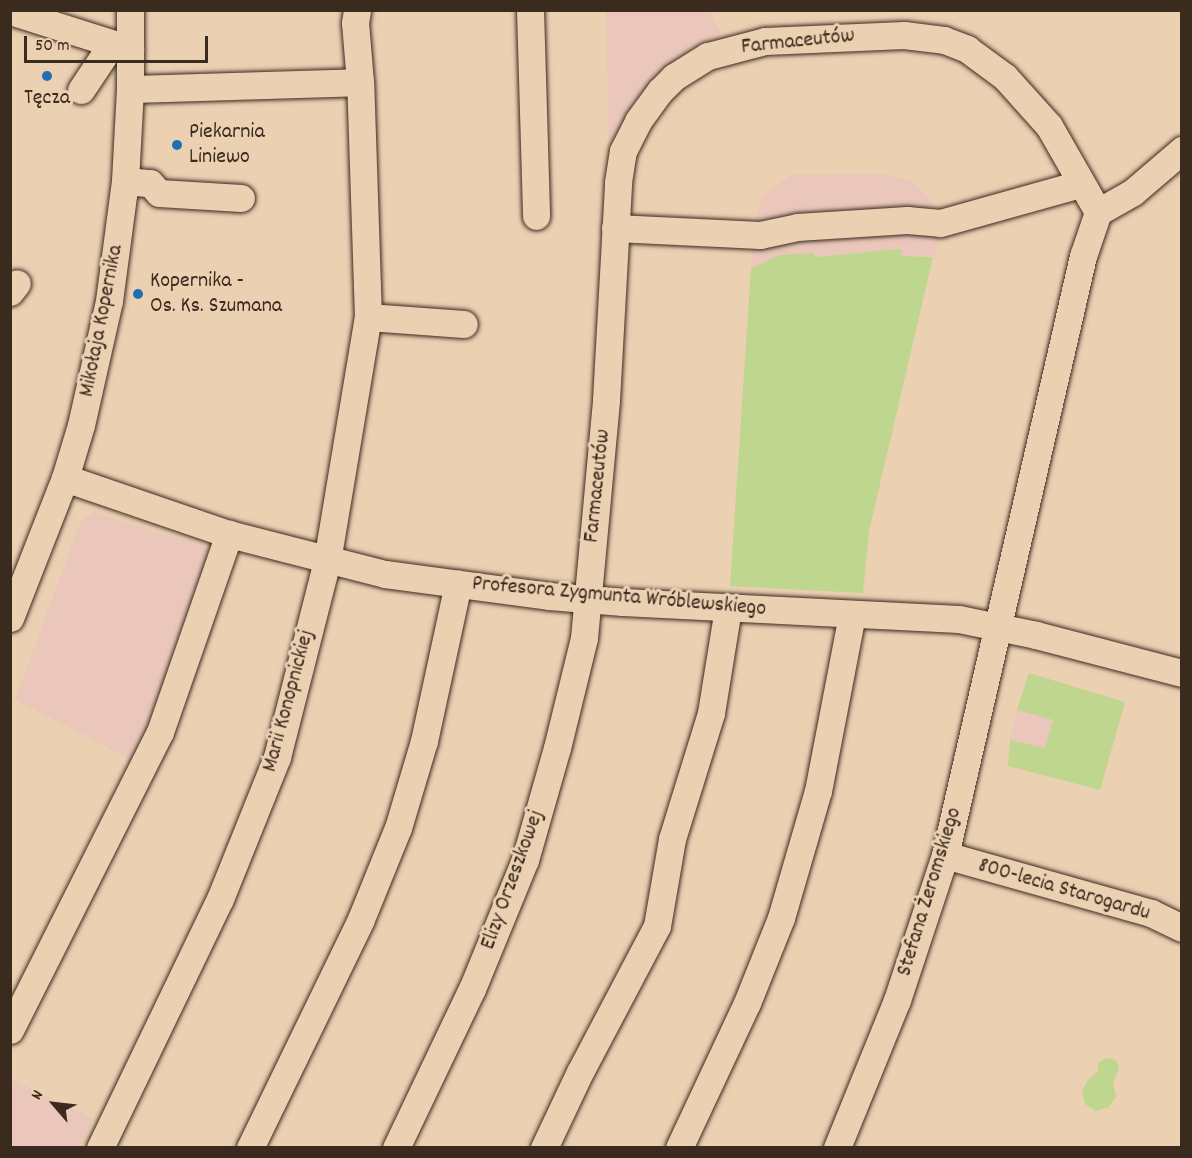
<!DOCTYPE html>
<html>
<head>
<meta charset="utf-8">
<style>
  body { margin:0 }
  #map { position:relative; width:1192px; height:1158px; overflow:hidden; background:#ebd0b2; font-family:Dekko,sans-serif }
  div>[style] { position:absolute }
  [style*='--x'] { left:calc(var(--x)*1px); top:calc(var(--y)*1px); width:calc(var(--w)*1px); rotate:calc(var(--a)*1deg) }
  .built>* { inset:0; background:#eac7ba }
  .green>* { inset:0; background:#bed68d }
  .roads { filter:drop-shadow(0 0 2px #3b2a1e) drop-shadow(0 0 2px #3b2a1e) }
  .minor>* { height:27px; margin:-13.5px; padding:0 13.5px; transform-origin:13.5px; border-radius:13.5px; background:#ebd0b2 }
  .dots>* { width:16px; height:16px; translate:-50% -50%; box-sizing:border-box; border:3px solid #ebd0b2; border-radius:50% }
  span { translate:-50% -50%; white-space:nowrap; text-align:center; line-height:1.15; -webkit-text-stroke:6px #ebd0b2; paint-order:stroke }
  .street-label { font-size:22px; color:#3b2a1e }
  .poi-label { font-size:22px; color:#3b2a1e }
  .left { translate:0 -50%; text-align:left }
  .frame { position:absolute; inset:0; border:12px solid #3b2a1e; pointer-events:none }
  .north { position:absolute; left:24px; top:1074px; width:60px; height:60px; -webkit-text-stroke:4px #ebd0b2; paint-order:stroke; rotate:298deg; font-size:16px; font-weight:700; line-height:24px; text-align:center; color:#3b2a1e }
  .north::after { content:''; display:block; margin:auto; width:21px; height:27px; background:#3b2a1e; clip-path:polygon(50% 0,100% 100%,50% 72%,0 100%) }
  .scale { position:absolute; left:24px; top:36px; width:184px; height:27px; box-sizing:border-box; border:3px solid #3b2a1e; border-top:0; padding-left:8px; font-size:18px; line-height:21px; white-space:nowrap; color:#3b2a1e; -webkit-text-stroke:4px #ebd0b2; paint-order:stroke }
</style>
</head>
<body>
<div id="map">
  <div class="built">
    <div style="clip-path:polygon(606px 11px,710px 11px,721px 34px,658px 76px,609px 144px)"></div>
    <div style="clip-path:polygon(882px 174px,912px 181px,937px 207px,941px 215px,941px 232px,935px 256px,901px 256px,901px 250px,814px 257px,751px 269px,753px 225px,764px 195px,791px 175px)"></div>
    <div style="clip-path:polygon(94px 512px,219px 552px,140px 764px,15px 700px,80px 523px)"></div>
    <div style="clip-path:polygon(1017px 710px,1053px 720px,1045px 748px,1010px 740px)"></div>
    <div style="clip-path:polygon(11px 1079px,93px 1118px,79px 1147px,11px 1147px)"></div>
  </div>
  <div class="green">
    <div style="clip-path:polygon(901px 249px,902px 256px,933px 257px,869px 531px,863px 593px,730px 586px,751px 269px,779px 255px,813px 253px,815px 257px)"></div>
    <div style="clip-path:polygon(1029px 673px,1125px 702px,1100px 790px,1008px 766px,1010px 740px,1045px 748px,1053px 720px,1017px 710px)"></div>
    <div style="clip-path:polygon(1106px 1058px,1116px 1060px,1119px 1069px,1113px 1083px,1116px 1096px,1109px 1107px,1096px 1111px,1085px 1104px,1082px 1091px,1088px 1080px,1098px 1071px,1098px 1063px)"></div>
  </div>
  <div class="roads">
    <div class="minor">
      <div style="--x:530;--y:10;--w:206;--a:88.3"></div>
      <div style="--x:10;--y:11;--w:126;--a:17.6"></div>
      <div style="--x:130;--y:89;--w:230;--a:-1.7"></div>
      <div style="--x:81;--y:90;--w:54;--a:-56.3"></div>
      <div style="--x:125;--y:181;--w:25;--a:5"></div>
      <div style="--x:150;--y:183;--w:13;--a:48"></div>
      <div style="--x:159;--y:193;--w:82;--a:3.5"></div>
      <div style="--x:1098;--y:212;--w:40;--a:-29.7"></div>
      <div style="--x:1133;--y:192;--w:65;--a:-40.6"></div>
      <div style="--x:615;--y:228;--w:145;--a:2.8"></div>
      <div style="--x:760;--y:235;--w:38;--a:-12"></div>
      <div style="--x:797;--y:227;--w:110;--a:-3.6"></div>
      <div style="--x:907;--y:220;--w:33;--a:5"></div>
      <div style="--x:940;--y:223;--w:145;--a:-15.6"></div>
      <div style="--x:10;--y:292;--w:11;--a:-52"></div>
      <div style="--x:368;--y:317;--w:96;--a:4.2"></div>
      <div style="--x:65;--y:478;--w:173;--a:18.9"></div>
      <div style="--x:229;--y:534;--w:161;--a:14.4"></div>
      <div style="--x:385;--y:574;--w:165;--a:7.6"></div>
      <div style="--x:549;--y:596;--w:74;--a:4.6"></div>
      <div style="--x:623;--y:602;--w:336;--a:2.9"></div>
      <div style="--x:959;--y:619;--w:79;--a:11.7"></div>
      <div style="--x:1036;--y:635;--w:151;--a:14.6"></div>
      <div style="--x:10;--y:618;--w:150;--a:-68.6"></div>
      <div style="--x:65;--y:478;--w:55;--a:-73.2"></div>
      <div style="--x:81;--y:425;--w:127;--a:-77.3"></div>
      <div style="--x:109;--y:301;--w:121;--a:-82.4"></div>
      <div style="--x:125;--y:181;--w:92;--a:-86.9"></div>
      <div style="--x:130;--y:89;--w:79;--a:-90"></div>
      <div style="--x:945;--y:855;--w:214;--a:15.7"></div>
      <div style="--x:1151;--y:913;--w:34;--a:26"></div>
      <div style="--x:10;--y:1030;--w:334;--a:-63.3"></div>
      <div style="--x:160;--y:732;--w:210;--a:-70.8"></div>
      <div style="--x:100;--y:1148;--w:276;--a:-64.3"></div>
      <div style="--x:220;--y:899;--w:153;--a:-68.1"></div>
      <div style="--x:277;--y:757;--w:202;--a:-75.7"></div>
      <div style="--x:327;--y:561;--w:247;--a:-80.5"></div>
      <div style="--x:368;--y:317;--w:235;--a:-91.9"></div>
      <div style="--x:360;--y:82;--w:59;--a:-94.8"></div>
      <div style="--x:355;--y:23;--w:13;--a:-81"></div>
      <div style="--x:250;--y:1148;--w:254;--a:-64.1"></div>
      <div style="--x:361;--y:919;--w:98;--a:-67.9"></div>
      <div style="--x:398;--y:828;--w:91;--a:-73.4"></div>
      <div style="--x:424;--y:741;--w:161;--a:-77.8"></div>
      <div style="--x:396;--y:1148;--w:176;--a:-64.5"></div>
      <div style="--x:472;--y:989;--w:139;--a:-67.7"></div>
      <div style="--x:525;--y:860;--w:116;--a:-74.1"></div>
      <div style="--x:557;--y:748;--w:113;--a:-76.2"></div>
      <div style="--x:584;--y:638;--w:239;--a:-84.7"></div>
      <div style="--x:606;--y:400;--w:218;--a:-86.8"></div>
      <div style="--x:618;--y:182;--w:31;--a:-81"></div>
      <div style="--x:623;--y:151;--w:34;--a:-63"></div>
      <div style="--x:638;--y:121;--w:37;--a:-54"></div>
      <div style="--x:660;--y:91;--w:20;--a:-45"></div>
      <div style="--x:674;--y:77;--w:40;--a:-32"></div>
      <div style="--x:708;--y:56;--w:59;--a:-14.7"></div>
      <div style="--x:765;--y:41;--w:139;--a:-2.5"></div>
      <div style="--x:904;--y:35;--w:40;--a:7.1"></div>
      <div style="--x:944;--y:40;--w:25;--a:21"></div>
      <div style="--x:967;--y:49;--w:47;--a:36.4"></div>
      <div style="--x:1005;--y:77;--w:66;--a:48.1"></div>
      <div style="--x:1049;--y:126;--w:99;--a:60.3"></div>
      <div style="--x:1098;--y:212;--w:46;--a:108.8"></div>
      <div style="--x:1083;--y:256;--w:615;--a:102.97"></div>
      <div style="--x:945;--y:855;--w:153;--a:108.3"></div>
      <div style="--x:897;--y:1000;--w:160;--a:112.1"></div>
      <div style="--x:544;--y:1148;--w:84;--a:-64.7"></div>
      <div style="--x:580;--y:1072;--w:165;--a:-62.2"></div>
      <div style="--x:657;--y:926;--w:88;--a:-80.2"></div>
      <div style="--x:672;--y:839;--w:132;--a:-72.8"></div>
      <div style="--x:711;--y:713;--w:106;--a:-80.8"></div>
      <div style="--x:679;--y:1148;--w:160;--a:-64.9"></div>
      <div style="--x:747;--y:1003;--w:92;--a:-68.2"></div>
      <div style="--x:781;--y:918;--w:132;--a:-73.8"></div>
      <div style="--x:818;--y:791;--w:180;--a:-79.1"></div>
    </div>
  </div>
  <div class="dots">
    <div style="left:47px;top:76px;background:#1f6fb2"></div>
    <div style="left:177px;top:145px;background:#1f6fb2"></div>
    <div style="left:138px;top:294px;background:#1f6fb2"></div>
  </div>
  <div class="street-label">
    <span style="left:798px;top:42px;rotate:-6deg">Farmaceutów</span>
    <span style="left:102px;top:321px;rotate:-79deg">Mikołaja Kopernika</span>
    <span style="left:598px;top:486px;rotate:-84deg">Farmaceutów</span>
    <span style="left:619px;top:597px;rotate:5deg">Profesora Zygmunta Wróblewskiego</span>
    <span style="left:289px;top:701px;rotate:-75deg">Marii Konopnickiej</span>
    <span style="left:513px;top:880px;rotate:-70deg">Elizy Orzeszkowej</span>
    <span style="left:1064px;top:890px;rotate:16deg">800-lecia Starogardu</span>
    <span style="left:930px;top:892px;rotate:-73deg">Stefana Żeromskiego</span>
  </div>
  <div class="poi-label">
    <span style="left:47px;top:99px">Tęcza</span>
    <span class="left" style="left:189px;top:145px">Piekarnia<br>Liniewo</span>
    <span class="left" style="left:150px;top:294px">Kopernika -<br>Os. Ks. Szumana</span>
  </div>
  <div class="frame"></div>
  <div class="north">N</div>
  <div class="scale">50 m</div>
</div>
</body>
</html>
